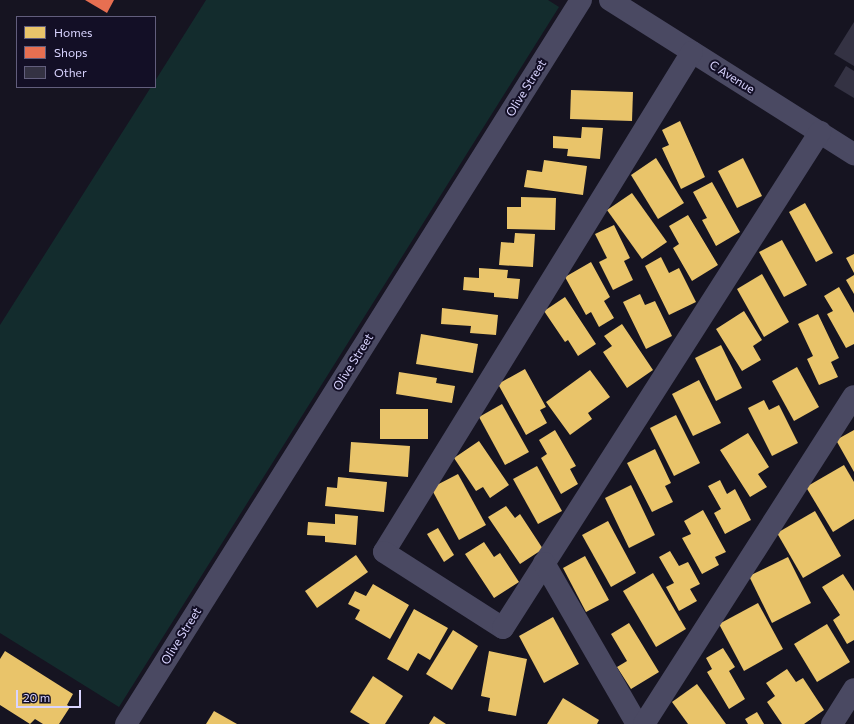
<!DOCTYPE html>
<html>
<head>
<meta charset="utf-8">
<style>
  body { margin:0 }
  #map { position:relative; width:854px; height:724px; overflow:hidden; background:#161421; font-family:Commissioner,sans-serif }
  div>[style] { position:absolute }
  [style*='--x'] { left:calc(var(--x)*1px); top:calc(var(--y)*1px); width:calc(var(--w)*1px); rotate:calc(var(--a)*1deg) }
  .green>* { inset:0; background:#132c2d }
  .homes>* { inset:0; background:#e9c46a }
  .shops>* { inset:0; background:#e76f51 }
  .building>* { inset:0; background:#343243 }
  .minor>* { height:22px; margin:-11px; padding:0 11px; transform-origin:11px; border-radius:11px; background:#4a4962 }
  span { translate:-50% -50%; white-space:nowrap; text-align:center; line-height:1.15; -webkit-text-stroke:4px #130f26; paint-order:stroke }
  .street-label { font-size:12px; color:#d9d4ff }
  .legend { position:absolute; left:16px; top:16px; width:140px; height:72px; box-sizing:border-box; background:#130f26; border:1px solid #625e7d; margin:0; padding:5px 7px; list-style:none; font-size:12px; color:#d9d4ff }
  .legend li { display:flex; align-items:center; gap:8px; height:20px }
  .legend b { width:20px; border:1px solid #625e7d }
  .scale { position:absolute; left:16px; top:690px; width:65px; height:18px; box-sizing:border-box; border:2px solid #d9d4ff; border-top:0; padding-left:5px; font-size:12px; line-height:14px; white-space:nowrap; color:#d9d4ff; -webkit-text-stroke:3px #130f26; paint-order:stroke }
</style>
</head>
<body>
<div id="map">
  <div class="green">
    <div style="clip-path:polygon(206px 0,548px 0,559px 7px,119px 707px,0 633px,0 325px,151px 87px,155px 87px,155px 81px)"></div>
  </div>
  <div class="homes">
    <div style="clip-path:polygon(571px 90px,633px 92px,632px 121px,570px 119px)"></div>
    <div style="clip-path:polygon(680px 121px,705px 177px,681px 189px,662px 148px,669px 145px,662px 130px)"></div>
    <div style="clip-path:polygon(582px 127px,603px 128px,600px 159px,567px 156px,568px 149px,553px 148px,553px 136px,581px 138px)"></div>
    <div style="clip-path:polygon(656px 158px,684px 203px,658px 219px,631px 175px)"></div>
    <div style="clip-path:polygon(743px 158px,762px 196px,737px 208px,718px 171px)"></div>
    <div style="clip-path:polygon(544px 160px,587px 166px,583px 195px,524px 187px,527px 170px,542px 172px)"></div>
    <div style="clip-path:polygon(712px 182px,740px 232px,716px 246px,702px 220px,707px 218px,693px 192px)"></div>
    <div style="clip-path:polygon(632px 193px,667px 242px,642px 259px,607px 210px)"></div>
    <div style="clip-path:polygon(521px 197px,556px 198px,555px 230px,507px 229px,507px 207px,521px 207px)"></div>
    <div style="clip-path:polygon(805px 203px,833px 253px,816px 262px,789px 212px)"></div>
    <div style="clip-path:polygon(688px 215px,718px 265px,692px 281px,673px 248px,679px 244px,669px 226px)"></div>
    <div style="clip-path:polygon(614px 225px,630px 258px,624px 261px,633px 280px,613px 290px,599px 262px,607px 258px,595px 234px)"></div>
    <div style="clip-path:polygon(515px 233px,535px 234px,533px 267px,499px 265px,501px 242px,514px 243px)"></div>
    <div style="clip-path:polygon(782px 240px,807px 285px,784px 297px,759px 252px)"></div>
    <div style="clip-path:polygon(854px 254px,854px 273px,846px 258px)"></div>
    <div style="clip-path:polygon(661px 257px,669px 273px,679px 268px,696px 302px,669px 315px,645px 266px)"></div>
    <div style="clip-path:polygon(591px 262px,610px 297px,604px 301px,614px 318px,599px 327px,591px 312px,586px 315px,565px 277px)"></div>
    <div style="clip-path:polygon(479px 268px,508px 270px,507px 278px,520px 279px,518px 299px,494px 297px,494px 293px,463px 290px,464px 277px,479px 278px)"></div>
    <div style="clip-path:polygon(762px 274px,789px 322px,764px 337px,737px 289px)"></div>
    <div style="clip-path:polygon(854px 275px,854px 294px,846px 280px)"></div>
    <div style="clip-path:polygon(839px 287px,854px 313px,854px 344px,846px 348px,827px 314px,833px 311px,824px 296px)"></div>
    <div style="clip-path:polygon(640px 294px,645px 305px,655px 301px,672px 336px,646px 349px,623px 302px)"></div>
    <div style="clip-path:polygon(565px 297px,596px 344px,578px 356px,568px 340px,565px 342px,544px 311px)"></div>
    <div style="clip-path:polygon(442px 308px,498px 315px,496px 335px,470px 333px,471px 326px,441px 324px)"></div>
    <div style="clip-path:polygon(744px 311px,762px 340px,753px 346px,761px 360px,742px 371px,716px 329px)"></div>
    <div style="clip-path:polygon(818px 314px,839px 358px,831px 362px,838px 377px,819px 385px,807px 359px,813px 356px,798px 324px)"></div>
    <div style="clip-path:polygon(622px 324px,653px 370px,627px 388px,603px 352px,612px 346px,604px 336px)"></div>
    <div style="clip-path:polygon(421px 334px,478px 344px,473px 373px,416px 364px)"></div>
    <div style="clip-path:polygon(721px 345px,742px 388px,716px 401px,695px 358px)"></div>
    <div style="clip-path:polygon(797px 367px,819px 407px,794px 421px,772px 381px)"></div>
    <div style="clip-path:polygon(525px 369px,546px 407px,540px 410px,547px 423px,526px 435px,498px 384px)"></div>
    <div style="clip-path:polygon(590px 370px,610px 397px,588px 413px,592px 419px,570px 435px,546px 402px)"></div>
    <div style="clip-path:polygon(399px 372px,437px 378px,436px 383px,455px 386px,452px 403px,396px 394px)"></div>
    <div style="clip-path:polygon(699px 380px,721px 423px,693px 436px,672px 394px)"></div>
    <div style="clip-path:polygon(764px 400px,769px 410px,779px 405px,798px 443px,772px 456px,748px 408px)"></div>
    <div style="clip-path:polygon(502px 404px,529px 452px,505px 465px,479px 417px)"></div>
    <div style="clip-path:polygon(380px 409px,428px 409px,428px 439px,380px 439px)"></div>
    <div style="clip-path:polygon(676px 415px,700px 463px,674px 476px,650px 428px)"></div>
    <div style="clip-path:polygon(555px 430px,576px 466px,570px 469px,578px 484px,561px 494px,541px 458px,547px 454px,539px 440px)"></div>
    <div style="clip-path:polygon(854px 430px,854px 472px,836px 440px)"></div>
    <div style="clip-path:polygon(748px 433px,769px 467px,758px 474px,767px 487px,750px 497px,720px 450px)"></div>
    <div style="clip-path:polygon(479px 441px,509px 485px,490px 498px,483px 487px,476px 491px,454px 458px)"></div>
    <div style="clip-path:polygon(351px 442px,410px 446px,408px 477px,349px 472px)"></div>
    <div style="clip-path:polygon(655px 449px,671px 483px,665px 486px,673px 502px,652px 512px,627px 463px)"></div>
    <div style="clip-path:polygon(844px 465px,854px 482px,854px 519px,833px 532px,806px 487px)"></div>
    <div style="clip-path:polygon(537px 466px,562px 511px,538px 524px,513px 479px)"></div>
    <div style="clip-path:polygon(458px 474px,486px 525px,459px 540px,431px 488px)"></div>
    <div style="clip-path:polygon(338px 477px,387px 482px,384px 512px,325px 506px,327px 487px,337px 488px)"></div>
    <div style="clip-path:polygon(720px 480px,727px 494px,735px 489px,751px 520px,725px 534px,714px 513px,721px 509px,708px 486px)"></div>
    <div style="clip-path:polygon(631px 485px,655px 535px,629px 548px,605px 498px)"></div>
    <div style="clip-path:polygon(506px 506px,515px 518px,520px 514px,543px 549px,520px 564px,488px 517px)"></div>
    <div style="clip-path:polygon(703px 510px,726px 552px,715px 557px,719px 565px,702px 574px,682px 538px,691px 534px,684px 521px)"></div>
    <div style="clip-path:polygon(815px 511px,841px 556px,803px 578px,777px 533px)"></div>
    <div style="clip-path:polygon(335px 514px,358px 516px,356px 545px,325px 542px,325px 536px,307px 535px,308px 522px,335px 524px)"></div>
    <div style="clip-path:polygon(608px 521px,636px 573px,611px 587px,582px 535px)"></div>
    <div style="clip-path:polygon(438px 528px,454px 555px,444px 562px,427px 534px)"></div>
    <div style="clip-path:polygon(484px 542px,494px 557px,500px 553px,519px 582px,494px 598px,465px 554px)"></div>
    <div style="clip-path:polygon(670px 551px,679px 566px,688px 562px,700px 584px,690px 589px,697px 601px,679px 611px,666px 587px,674px 583px,659px 557px)"></div>
    <div style="clip-path:polygon(356px 555px,368px 572px,317px 608px,305px 591px)"></div>
    <div style="clip-path:polygon(585px 556px,609px 600px,586px 612px,563px 568px)"></div>
    <div style="clip-path:polygon(788px 557px,811px 603px,772px 623px,749px 576px)"></div>
    <div style="clip-path:polygon(653px 573px,686px 629px,656px 647px,623px 591px)"></div>
    <div style="clip-path:polygon(843px 574px,854px 591px,854px 640px,847px 644px,833px 620px,840px 615px,822px 587px)"></div>
    <div style="clip-path:polygon(373px 584px,409px 605px,390px 639px,355px 619px,360px 610px,348px 604px,355px 591px,366px 596px)"></div>
    <div style="clip-path:polygon(758px 603px,783px 649px,744px 671px,719px 624px)"></div>
    <div style="clip-path:polygon(414px 609px,448px 628px,430px 660px,418px 653px,408px 671px,387px 659px)"></div>
    <div style="clip-path:polygon(553px 617px,579px 664px,544px 683px,519px 636px)"></div>
    <div style="clip-path:polygon(629px 623px,659px 672px,631px 689px,617px 667px,627px 661px,611px 634px)"></div>
    <div style="clip-path:polygon(827px 624px,850px 662px,817px 682px,794px 644px)"></div>
    <div style="clip-path:polygon(453px 630px,478px 646px,452px 690px,426px 674px)"></div>
    <div style="clip-path:polygon(723px 648px,735px 667px,729px 671px,745px 699px,729px 709px,707px 672px,712px 669px,706px 658px)"></div>
    <div style="clip-path:polygon(5px 651px,73px 694px,67px 705px,70px 707px,59px 724px,43px 724px,35px 719px,30px 724px,0 705px,0 659px)"></div>
    <div style="clip-path:polygon(489px 651px,527px 659px,516px 716px,488px 711px,490px 698px,481px 696px)"></div>
    <div style="clip-path:polygon(787px 669px,796px 682px,803px 678px,824px 710px,804px 724px,782px 724px,767px 702px,775px 696px,766px 683px)"></div>
    <div style="clip-path:polygon(373px 676px,403px 696px,385px 724px,370px 724px,350px 712px)"></div>
    <div style="clip-path:polygon(697px 684px,726px 724px,688px 724px,672px 702px)"></div>
    <div style="clip-path:polygon(563px 698px,599px 720px,597px 724px,547px 724px)"></div>
    <div style="clip-path:polygon(214px 711px,237px 724px,206px 724px)"></div>
    <div style="clip-path:polygon(757px 712px,764px 724px,748px 724px,745px 719px)"></div>
    <div style="clip-path:polygon(434px 716px,446px 724px,429px 724px)"></div>
  </div>
  <div class="shops">
    <div style="clip-path:polygon(85px 0,114px 0,107px 13px)"></div>
  </div>
  <div class="building">
    <div style="clip-path:polygon(854px 22px,854px 66px,834px 54px)"></div>
    <div style="clip-path:polygon(846px 66px,854px 71px,854px 98px,834px 86px)"></div>
  </div>
  <div class="minor">
    <div style="--x:610;--y:0;--w:289;--a:32.3"></div>
    <div style="--x:692;--y:52;--w:587;--a:121.63"></div>
    <div style="--x:384;--y:552;--w:141;--a:32.6"></div>
    <div style="--x:503;--y:628;--w:589;--a:-57.42"></div>
    <div style="--x:544;--y:563;--w:186;--a:60"></div>
    <div style="--x:126;--y:724;--w:855;--a:-57.85"></div>
    <div style="--x:644;--y:724;--w:389;--a:-57.4"></div>
    <div style="--x:832;--y:724;--w:41;--a:-57.8"></div>
  </div>
  <div class="street-label">
    <span style="left:732px;top:77px;rotate:32deg">C Avenue</span>
    <span style="left:526px;top:88px;rotate:-58deg">Olive Street</span>
    <span style="left:353px;top:362px;rotate:-58deg">Olive Street</span>
    <span style="left:181px;top:636px;rotate:-58deg">Olive Street</span>
  </div>
  <ul class="legend">
  <li><b style="height:11px;background:#e9c46a"></b>Homes</li>
  <li><b style="height:11px;background:#e76f51"></b>Shops</li>
  <li><b style="height:11px;background:#343243"></b>Other</li>
  </ul>
  <div class="scale">20 m</div>
</div>
</body>
</html>
